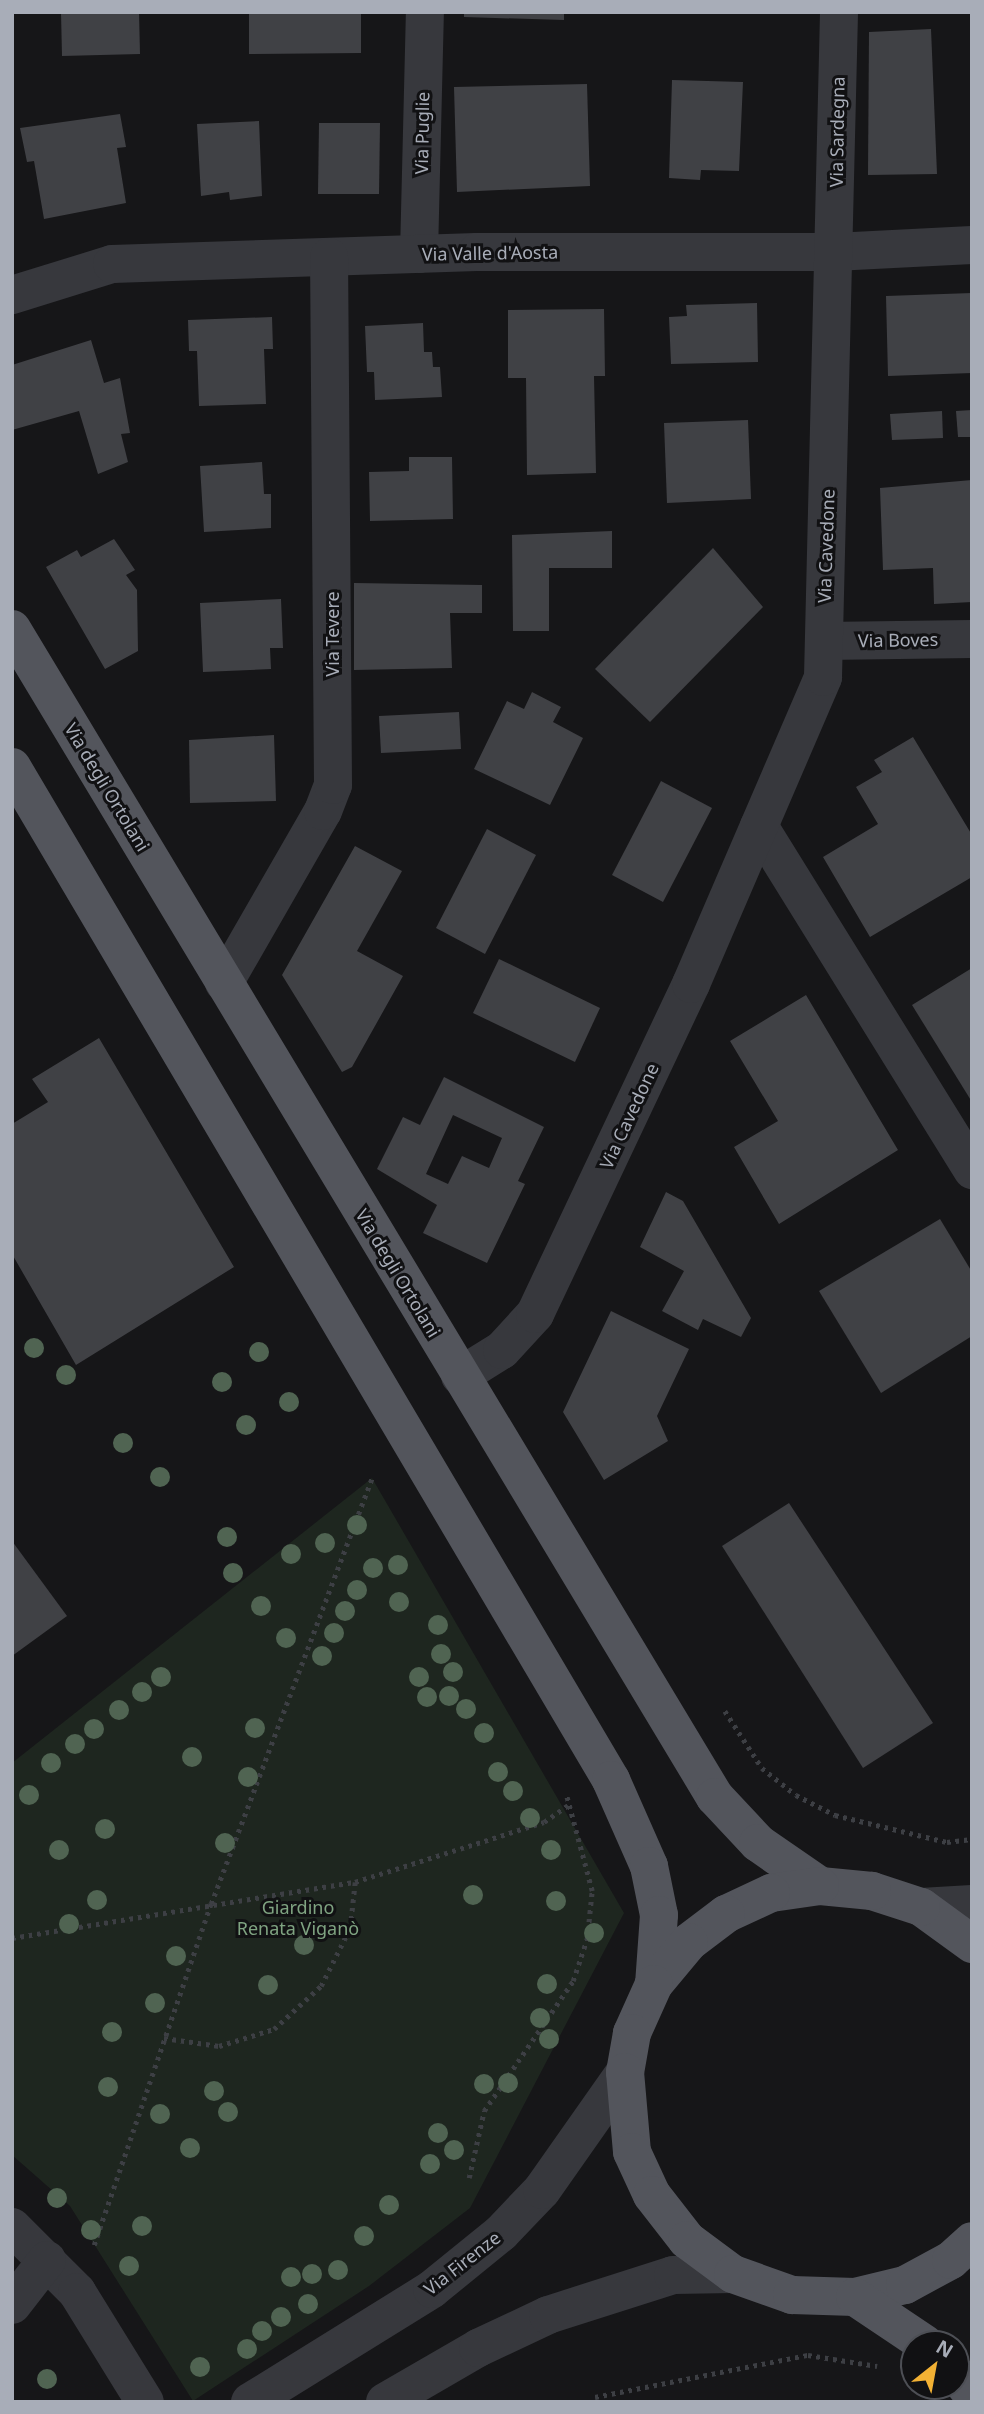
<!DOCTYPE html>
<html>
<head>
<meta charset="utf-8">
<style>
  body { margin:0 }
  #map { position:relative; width:984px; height:2414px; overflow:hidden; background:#161618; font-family:"Noto Sans",sans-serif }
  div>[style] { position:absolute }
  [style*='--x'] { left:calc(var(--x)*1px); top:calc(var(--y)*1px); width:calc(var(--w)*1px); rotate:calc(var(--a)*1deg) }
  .green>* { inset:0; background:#1e261f }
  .building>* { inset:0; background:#404145 }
  .path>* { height:4.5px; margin-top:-2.25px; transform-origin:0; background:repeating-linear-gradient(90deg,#3d3f44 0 3.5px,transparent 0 8.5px) }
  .minor>* { height:38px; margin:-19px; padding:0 19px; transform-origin:19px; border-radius:19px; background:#37383d }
  .major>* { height:38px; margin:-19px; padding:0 19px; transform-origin:19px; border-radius:19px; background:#53555c }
  .trees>* { width:20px; height:20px; margin:-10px; border-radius:50%; background:#506452 }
  span { translate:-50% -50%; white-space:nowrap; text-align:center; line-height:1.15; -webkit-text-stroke:6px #111113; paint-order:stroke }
  .street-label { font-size:18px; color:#a8adb8 }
  .park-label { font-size:18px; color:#7fa381 }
  .frame { position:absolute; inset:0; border:14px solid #a8adb8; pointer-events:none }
  .north { position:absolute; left:900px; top:2330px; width:70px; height:70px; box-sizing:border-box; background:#111113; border:2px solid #4d4f55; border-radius:50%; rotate:31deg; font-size:19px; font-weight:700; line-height:28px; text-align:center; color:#a8adb8 }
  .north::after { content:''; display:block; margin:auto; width:24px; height:32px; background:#f2b134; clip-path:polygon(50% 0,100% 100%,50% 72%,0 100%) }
</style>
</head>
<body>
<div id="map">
  <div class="green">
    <div style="clip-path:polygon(372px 1478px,624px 1913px,470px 2208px,369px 2286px,193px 2401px,70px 2206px,12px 2155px,12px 1763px)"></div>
  </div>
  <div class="building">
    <div style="clip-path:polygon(61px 12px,139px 12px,140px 54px,62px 56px)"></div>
    <div style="clip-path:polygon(249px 12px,361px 12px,361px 53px,249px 54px)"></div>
    <div style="clip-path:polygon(464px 12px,564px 12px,564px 20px,464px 17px)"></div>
    <div style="clip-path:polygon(931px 29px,937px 174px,868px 175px,869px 32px)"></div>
    <div style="clip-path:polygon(672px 80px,743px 82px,739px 171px,701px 170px,700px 180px,669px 178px)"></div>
    <div style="clip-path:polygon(587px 84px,590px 186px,457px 192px,454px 87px)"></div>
    <div style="clip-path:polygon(120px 114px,126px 147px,117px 148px,126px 203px,44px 219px,34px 161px,27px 162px,20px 128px)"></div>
    <div style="clip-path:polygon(259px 121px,262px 196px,230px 200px,229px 192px,201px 196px,197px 124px)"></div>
    <div style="clip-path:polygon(319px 123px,380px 123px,379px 194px,318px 194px)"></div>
    <div style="clip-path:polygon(972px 293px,972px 373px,888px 376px,886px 296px)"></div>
    <div style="clip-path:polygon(757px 303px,758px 362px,671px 364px,669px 317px,687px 316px,686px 305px)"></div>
    <div style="clip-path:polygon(604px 309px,605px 376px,594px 376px,596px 473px,527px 475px,526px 378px,508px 378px,508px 310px)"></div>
    <div style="clip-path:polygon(272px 317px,273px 349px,264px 349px,266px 404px,199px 406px,197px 351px,189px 351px,188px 320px)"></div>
    <div style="clip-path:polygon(423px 323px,424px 352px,432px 352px,433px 367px,440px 367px,442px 397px,375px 400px,374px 372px,367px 372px,365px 326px)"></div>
    <div style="clip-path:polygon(91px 340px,104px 383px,120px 378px,130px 433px,121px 434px,128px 462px,98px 474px,79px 411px,12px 430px,12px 365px)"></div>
    <div style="clip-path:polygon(972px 410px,972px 437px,958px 437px,956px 411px)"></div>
    <div style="clip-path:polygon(942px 411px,943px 438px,892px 440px,890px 414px)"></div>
    <div style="clip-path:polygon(748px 420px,751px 499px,667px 503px,664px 423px)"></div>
    <div style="clip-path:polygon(409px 457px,452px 457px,453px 519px,370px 521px,369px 472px,409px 471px)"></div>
    <div style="clip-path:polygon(262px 462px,264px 494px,271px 494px,271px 528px,204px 532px,200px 466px)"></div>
    <div style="clip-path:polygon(972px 480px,972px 602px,934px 604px,933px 568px,883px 570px,880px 488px)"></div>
    <div style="clip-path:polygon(612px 531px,612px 568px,549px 568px,549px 631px,513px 631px,512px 535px)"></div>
    <div style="clip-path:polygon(114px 539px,135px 570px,126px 575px,137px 590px,138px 651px,105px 669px,46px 567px,77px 550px,81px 557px)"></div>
    <div style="clip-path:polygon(713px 548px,763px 607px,650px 722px,595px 669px)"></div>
    <div style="clip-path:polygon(354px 583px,482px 585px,482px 613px,450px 613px,452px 668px,354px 670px)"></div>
    <div style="clip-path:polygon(281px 599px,283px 648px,270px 648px,271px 669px,203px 672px,200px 603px)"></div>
    <div style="clip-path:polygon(532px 692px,561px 707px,553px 722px,583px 738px,550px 805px,474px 769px,507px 701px,524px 709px)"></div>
    <div style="clip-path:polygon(459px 712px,461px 749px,381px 753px,379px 716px)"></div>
    <div style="clip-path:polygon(274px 735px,276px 801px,190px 803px,189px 740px)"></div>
    <div style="clip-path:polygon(913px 737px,972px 835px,972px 877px,870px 937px,823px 857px,878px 824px,856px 787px,882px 772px,874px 760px)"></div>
    <div style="clip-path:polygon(661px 781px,712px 808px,663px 902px,612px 875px)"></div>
    <div style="clip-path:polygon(487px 829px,536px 855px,485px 954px,436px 928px)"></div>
    <div style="clip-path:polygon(355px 846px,402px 871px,357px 951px,403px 976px,352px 1067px,342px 1072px,282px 975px)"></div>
    <div style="clip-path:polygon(499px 959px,600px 1008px,575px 1062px,473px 1013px)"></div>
    <div style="clip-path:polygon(972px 968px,972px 1102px,912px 1005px)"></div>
    <div style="clip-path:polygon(806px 995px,898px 1150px,779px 1224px,734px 1147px,778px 1121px,730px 1041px)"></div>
    <div style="clip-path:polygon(99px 1038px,234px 1267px,76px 1365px,12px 1254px,12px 1124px,48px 1102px,32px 1079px)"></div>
    <div style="clip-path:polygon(evenodd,444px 1077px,544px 1127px,518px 1181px,525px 1184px,487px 1263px,423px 1233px,437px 1205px,377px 1169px,403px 1117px,420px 1125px,444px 1077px,453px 1115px,502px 1138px,489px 1168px,462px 1156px,448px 1184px,426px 1174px,453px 1115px)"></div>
    <div style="clip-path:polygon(666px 1192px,683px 1201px,751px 1318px,741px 1337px,703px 1319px,698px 1330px,662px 1311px,684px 1271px,640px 1247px)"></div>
    <div style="clip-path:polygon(940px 1219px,972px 1272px,972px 1336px,881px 1393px,819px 1291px)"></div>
    <div style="clip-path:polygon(611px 1311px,689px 1349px,657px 1416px,668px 1441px,604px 1480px,563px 1412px)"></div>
    <div style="clip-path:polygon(789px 1503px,933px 1723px,863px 1768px,722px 1546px)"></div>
    <div style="clip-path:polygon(12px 1541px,67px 1616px,12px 1656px)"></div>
  </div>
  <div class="path">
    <div style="--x:725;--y:1711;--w:68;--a:57"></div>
    <div style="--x:762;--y:1768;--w:43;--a:38.5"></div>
    <div style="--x:796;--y:1795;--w:44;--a:27.1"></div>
    <div style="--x:835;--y:1815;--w:115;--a:13.6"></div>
    <div style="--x:947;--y:1842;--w:25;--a:-7"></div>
    <div style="--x:12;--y:1938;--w:348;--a:-9.3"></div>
    <div style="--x:355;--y:1882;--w:198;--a:-17.6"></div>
    <div style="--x:544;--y:1822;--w:29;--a:-35"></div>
    <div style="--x:164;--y:2038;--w:56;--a:8.3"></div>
    <div style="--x:219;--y:2046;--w:58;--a:-17.2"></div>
    <div style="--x:274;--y:2029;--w:64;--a:-42.5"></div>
    <div style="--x:321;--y:1986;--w:65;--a:-63.4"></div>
    <div style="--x:350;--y:1928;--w:46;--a:-83.8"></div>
    <div style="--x:469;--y:2178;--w:69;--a:-77.4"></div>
    <div style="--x:484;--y:2111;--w:158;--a:-55.6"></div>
    <div style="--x:573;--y:1981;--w:44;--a:-71.6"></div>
    <div style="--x:587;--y:1939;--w:48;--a:-84.1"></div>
    <div style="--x:592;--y:1891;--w:100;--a:-105"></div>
    <div style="--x:94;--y:2245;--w:361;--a:-71.1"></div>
    <div style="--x:211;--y:1904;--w:455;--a:-69.3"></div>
    <div style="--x:595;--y:2397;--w:217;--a:-11.2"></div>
    <div style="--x:808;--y:2355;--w:70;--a:9.1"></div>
  </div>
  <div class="minor">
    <div style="--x:419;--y:254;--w:242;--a:-88.6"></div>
    <div style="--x:12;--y:295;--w:105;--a:-17.2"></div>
    <div style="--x:112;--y:264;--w:365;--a:-1.9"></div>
    <div style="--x:477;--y:252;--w:357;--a:0"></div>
    <div style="--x:834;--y:252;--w:138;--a:-2.9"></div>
    <div style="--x:824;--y:641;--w:148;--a:-0.8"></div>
    <div style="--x:759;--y:826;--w:405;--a:58.2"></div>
    <div style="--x:224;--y:983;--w:198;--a:-60.1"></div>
    <div style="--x:323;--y:811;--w:28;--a:-69"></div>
    <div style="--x:333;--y:785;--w:528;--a:-90.43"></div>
    <div style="--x:460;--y:1376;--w:49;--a:-31.8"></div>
    <div style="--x:502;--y:1350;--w:49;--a:-47.5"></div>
    <div style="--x:535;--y:1314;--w:365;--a:-64.7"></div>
    <div style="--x:691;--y:984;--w:334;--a:-66.7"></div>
    <div style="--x:823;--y:677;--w:665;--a:-88.62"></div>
    <div style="--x:921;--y:1907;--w:51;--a:-3.4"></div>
    <div style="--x:12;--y:2227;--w:92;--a:45"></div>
    <div style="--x:77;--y:2292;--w:129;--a:58.3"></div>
    <div style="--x:12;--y:2305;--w:57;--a:-52.1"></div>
    <div style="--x:250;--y:2402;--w:214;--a:-31.8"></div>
    <div style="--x:432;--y:2289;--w:89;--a:-39.1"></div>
    <div style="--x:501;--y:2233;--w:59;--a:-46.4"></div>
    <div style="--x:542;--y:2190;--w:144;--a:-54.9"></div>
    <div style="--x:385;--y:2402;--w:108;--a:-30.1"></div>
    <div style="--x:478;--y:2348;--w:77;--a:-25.2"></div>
    <div style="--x:548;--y:2315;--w:131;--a:-17.7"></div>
    <div style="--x:673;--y:2275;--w:60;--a:-1"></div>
  </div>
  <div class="major">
    <div style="--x:12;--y:629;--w:1363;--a:58.96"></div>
    <div style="--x:715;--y:1797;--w:63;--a:46.9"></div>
    <div style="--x:758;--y:1843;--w:75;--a:34.7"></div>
    <div style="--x:12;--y:767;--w:1177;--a:59.4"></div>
    <div style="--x:611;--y:1780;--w:94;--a:66.2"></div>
    <div style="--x:649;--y:1866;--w:50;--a:78.5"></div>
    <div style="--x:659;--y:1915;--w:69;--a:94.1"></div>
    <div style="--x:972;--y:1944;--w:63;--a:-144"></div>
    <div style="--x:921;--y:1907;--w:52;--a:-161.9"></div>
    <div style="--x:872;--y:1891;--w:52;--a:-174.5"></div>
    <div style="--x:820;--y:1886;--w:49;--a:171.9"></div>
    <div style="--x:771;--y:1893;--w:50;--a:155"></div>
    <div style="--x:726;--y:1914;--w:46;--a:142.9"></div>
    <div style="--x:689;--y:1942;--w:55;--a:129.8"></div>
    <div style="--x:654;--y:1984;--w:54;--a:114.2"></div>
    <div style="--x:632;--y:2033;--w:40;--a:100"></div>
    <div style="--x:625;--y:2072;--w:80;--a:85"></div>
    <div style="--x:632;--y:2152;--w:47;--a:65.1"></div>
    <div style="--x:652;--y:2195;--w:57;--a:52.1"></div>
    <div style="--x:687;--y:2240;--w:57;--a:36.5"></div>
    <div style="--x:733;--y:2274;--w:63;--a:19.6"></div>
    <div style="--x:792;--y:2295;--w:63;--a:1.8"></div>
    <div style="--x:855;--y:2297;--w:51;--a:-13.5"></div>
    <div style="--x:905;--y:2285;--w:52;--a:-28.5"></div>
    <div style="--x:951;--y:2260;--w:28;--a:-42"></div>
    <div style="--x:855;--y:2297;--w:84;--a:33.9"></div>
    <div style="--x:956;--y:2374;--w:26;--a:51"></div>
  </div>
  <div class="trees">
    <div style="left:34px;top:1348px"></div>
    <div style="left:259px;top:1352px"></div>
    <div style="left:66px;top:1375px"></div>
    <div style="left:222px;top:1382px"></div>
    <div style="left:289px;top:1402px"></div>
    <div style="left:246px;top:1425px"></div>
    <div style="left:123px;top:1443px"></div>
    <div style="left:160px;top:1477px"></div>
    <div style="left:357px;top:1525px"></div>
    <div style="left:227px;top:1537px"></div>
    <div style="left:325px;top:1543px"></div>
    <div style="left:291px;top:1554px"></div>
    <div style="left:398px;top:1565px"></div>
    <div style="left:373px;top:1568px"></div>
    <div style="left:233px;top:1573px"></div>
    <div style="left:357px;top:1590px"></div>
    <div style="left:399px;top:1602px"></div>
    <div style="left:261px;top:1606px"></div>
    <div style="left:345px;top:1611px"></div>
    <div style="left:438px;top:1625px"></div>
    <div style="left:334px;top:1633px"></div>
    <div style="left:286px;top:1638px"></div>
    <div style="left:441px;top:1654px"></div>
    <div style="left:322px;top:1656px"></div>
    <div style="left:453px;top:1672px"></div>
    <div style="left:161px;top:1677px"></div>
    <div style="left:419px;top:1677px"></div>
    <div style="left:142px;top:1692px"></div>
    <div style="left:449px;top:1696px"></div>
    <div style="left:427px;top:1697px"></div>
    <div style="left:466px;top:1709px"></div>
    <div style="left:119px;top:1710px"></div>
    <div style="left:255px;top:1728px"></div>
    <div style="left:94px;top:1729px"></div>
    <div style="left:484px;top:1733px"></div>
    <div style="left:75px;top:1744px"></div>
    <div style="left:192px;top:1757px"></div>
    <div style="left:51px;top:1763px"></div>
    <div style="left:498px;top:1772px"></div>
    <div style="left:248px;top:1777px"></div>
    <div style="left:513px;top:1791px"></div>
    <div style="left:29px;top:1795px"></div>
    <div style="left:530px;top:1818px"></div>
    <div style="left:105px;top:1829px"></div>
    <div style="left:225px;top:1843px"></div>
    <div style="left:59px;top:1850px"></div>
    <div style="left:551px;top:1850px"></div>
    <div style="left:473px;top:1895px"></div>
    <div style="left:97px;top:1900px"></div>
    <div style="left:556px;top:1901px"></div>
    <div style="left:69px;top:1924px"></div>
    <div style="left:594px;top:1933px"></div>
    <div style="left:304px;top:1945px"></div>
    <div style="left:176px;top:1956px"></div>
    <div style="left:547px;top:1984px"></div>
    <div style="left:268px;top:1985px"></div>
    <div style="left:155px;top:2003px"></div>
    <div style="left:540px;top:2018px"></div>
    <div style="left:112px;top:2032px"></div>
    <div style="left:549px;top:2039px"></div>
    <div style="left:508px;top:2083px"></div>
    <div style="left:484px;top:2084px"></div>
    <div style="left:108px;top:2087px"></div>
    <div style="left:214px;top:2091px"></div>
    <div style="left:228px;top:2112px"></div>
    <div style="left:160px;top:2114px"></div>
    <div style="left:438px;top:2133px"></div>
    <div style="left:190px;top:2148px"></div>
    <div style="left:454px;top:2150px"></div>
    <div style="left:430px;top:2164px"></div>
    <div style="left:57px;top:2198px"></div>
    <div style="left:389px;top:2205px"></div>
    <div style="left:142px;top:2226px"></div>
    <div style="left:91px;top:2230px"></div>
    <div style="left:364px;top:2236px"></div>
    <div style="left:129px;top:2266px"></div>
    <div style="left:338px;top:2270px"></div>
    <div style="left:312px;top:2274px"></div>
    <div style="left:291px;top:2277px"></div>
    <div style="left:308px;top:2304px"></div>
    <div style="left:281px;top:2317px"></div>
    <div style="left:262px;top:2331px"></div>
    <div style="left:247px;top:2349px"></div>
    <div style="left:200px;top:2367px"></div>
    <div style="left:47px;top:2379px"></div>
  </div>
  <div class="street-label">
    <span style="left:837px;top:132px;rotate:-89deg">Via Sardegna</span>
    <span style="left:422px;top:133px;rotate:-89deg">Via Puglie</span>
    <span style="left:490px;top:253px;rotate:-1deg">Via Valle d'Aosta</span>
    <span style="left:826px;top:546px;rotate:-88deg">Via Cavedone</span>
    <span style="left:332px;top:634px;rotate:-90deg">Via Tevere</span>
    <span style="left:898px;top:640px;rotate:-1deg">Via Boves</span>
    <span style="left:107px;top:787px;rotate:59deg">Via degli Ortolani</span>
    <span style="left:629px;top:1116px;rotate:-65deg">Via Cavedone</span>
    <span style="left:398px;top:1273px;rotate:59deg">Via degli Ortolani</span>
    <span style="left:462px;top:2263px;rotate:-38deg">Via Firenze</span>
  </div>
  <div class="park-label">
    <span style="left:298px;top:1918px">Giardino<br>Renata Viganò</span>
  </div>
  <div class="frame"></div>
  <div class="north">N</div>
</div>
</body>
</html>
